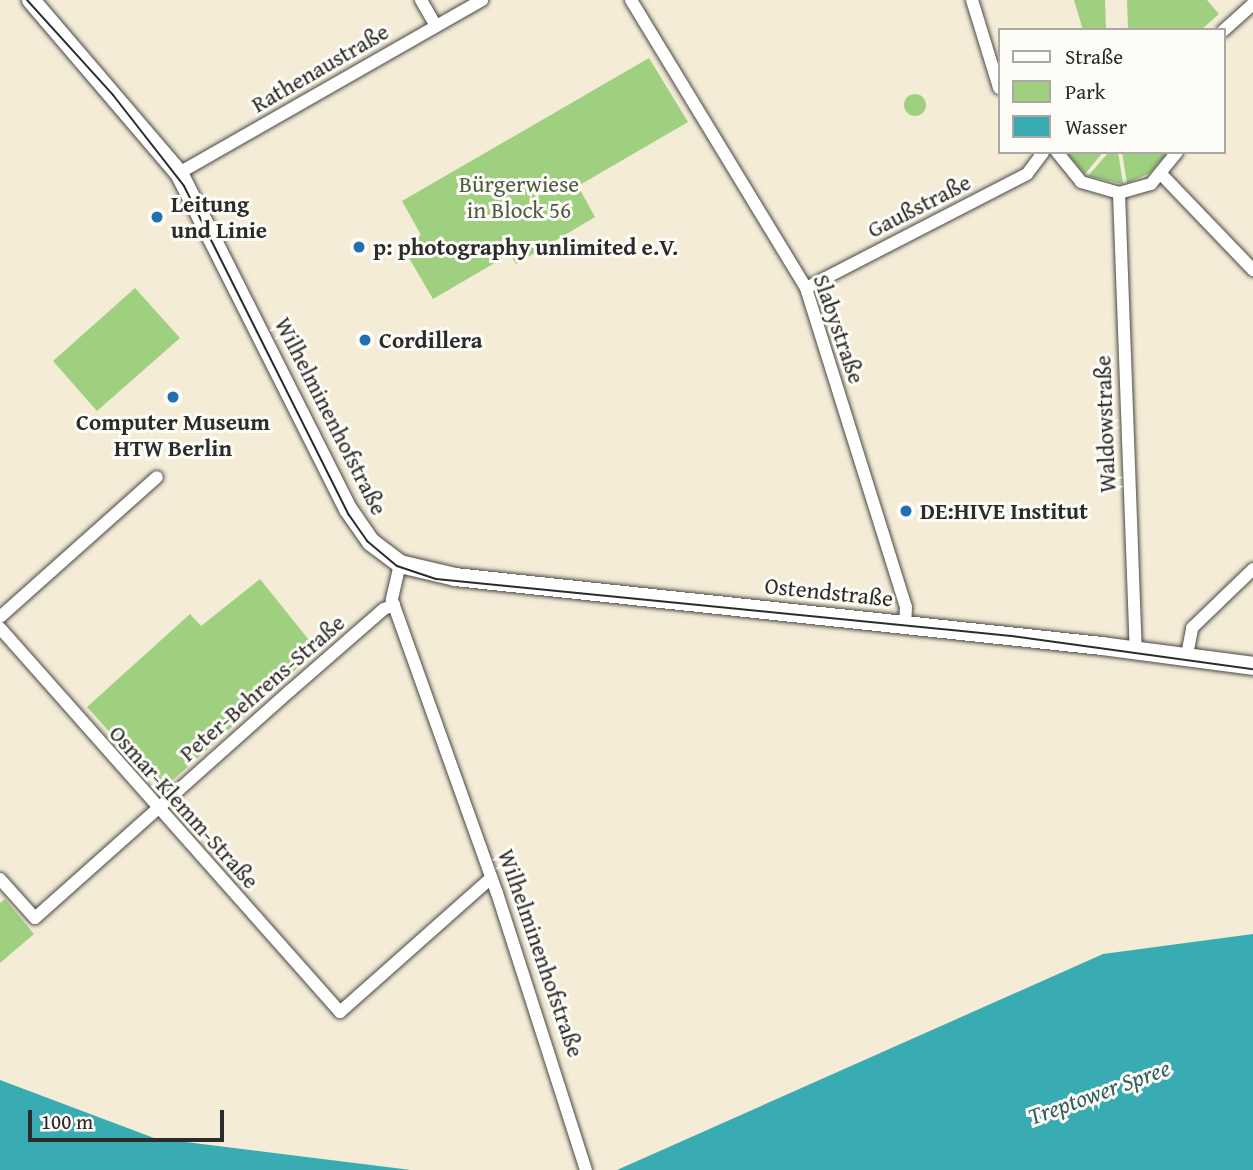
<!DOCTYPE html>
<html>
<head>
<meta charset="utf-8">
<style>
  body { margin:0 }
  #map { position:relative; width:1253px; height:1170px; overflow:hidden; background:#f4ecd7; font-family:"Gentium Book Plus",serif }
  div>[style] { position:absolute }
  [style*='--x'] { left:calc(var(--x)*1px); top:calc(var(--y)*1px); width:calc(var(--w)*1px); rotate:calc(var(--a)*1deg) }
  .green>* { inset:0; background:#9fd080 }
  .round { border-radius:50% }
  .water>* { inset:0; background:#39abb2 }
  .roads { filter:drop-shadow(0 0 2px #494845) drop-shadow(0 0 2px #494845) }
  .street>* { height:12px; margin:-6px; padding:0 6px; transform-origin:6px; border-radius:6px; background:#fff }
  .secondary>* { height:18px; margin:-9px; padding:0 9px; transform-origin:9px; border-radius:9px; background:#fff }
  .tram>* { height:2px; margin:-1px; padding:0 1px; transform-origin:1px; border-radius:1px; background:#2b2b2b }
  .dots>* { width:19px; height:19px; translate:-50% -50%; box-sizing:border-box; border:4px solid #fdfcf7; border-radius:50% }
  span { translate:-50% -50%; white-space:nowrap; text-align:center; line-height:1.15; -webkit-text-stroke:6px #fdfcf7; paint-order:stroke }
  .street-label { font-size:23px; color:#2b2b2b }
  .park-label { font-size:23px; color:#4e5d44 }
  .poi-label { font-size:23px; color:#2b2b2b; font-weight:700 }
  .left { translate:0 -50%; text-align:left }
  .water-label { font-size:24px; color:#315e61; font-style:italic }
  .legend { position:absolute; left:998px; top:28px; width:228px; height:126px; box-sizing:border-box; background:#fdfcf7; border:2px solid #a9a8a5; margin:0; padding:9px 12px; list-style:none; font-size:21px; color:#2b2b2b }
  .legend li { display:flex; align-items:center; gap:14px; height:35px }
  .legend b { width:35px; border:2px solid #a9a8a5 }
  .scale { position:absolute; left:28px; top:1110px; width:196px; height:32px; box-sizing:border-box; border:4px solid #2b2b2b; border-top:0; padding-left:9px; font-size:21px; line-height:24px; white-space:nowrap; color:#2b2b2b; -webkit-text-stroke:5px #fdfcf7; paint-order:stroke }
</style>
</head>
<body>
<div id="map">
  <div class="green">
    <div style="clip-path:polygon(1074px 0,1105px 0,1106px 30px,1083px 30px)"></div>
    <div style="clip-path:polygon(1127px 0,1207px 0,1219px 14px,1201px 30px,1128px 30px)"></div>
    <div style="clip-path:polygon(649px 58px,688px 122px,578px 186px,595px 217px,516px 264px,510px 254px,433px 299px,402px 246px,421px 235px,402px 201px)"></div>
    <div class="round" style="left:904px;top:94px;width:22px;height:22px"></div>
    <div style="clip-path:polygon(1066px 152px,1103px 152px,1085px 174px)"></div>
    <div style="clip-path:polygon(1109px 152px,1118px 152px,1123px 184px,1088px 176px)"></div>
    <div style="clip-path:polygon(1122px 152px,1168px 152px,1150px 173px,1127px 183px)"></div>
    <div style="clip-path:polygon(135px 288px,180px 338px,97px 411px,53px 361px)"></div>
    <div style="clip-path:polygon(260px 579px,317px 650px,162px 790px,87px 707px,190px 614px,201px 626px)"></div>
    <div style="clip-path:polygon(5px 899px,34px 934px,0 963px,0 903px)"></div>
  </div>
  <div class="water">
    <div style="clip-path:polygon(1253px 934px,1253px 1170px,617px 1170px,1103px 954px)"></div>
    <div style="clip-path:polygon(0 1080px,154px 1138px,411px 1170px,0 1170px)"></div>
  </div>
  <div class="roads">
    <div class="street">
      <div style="--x:421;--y:0;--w:30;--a:60"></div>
      <div style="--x:631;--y:0;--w:337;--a:58.7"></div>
      <div style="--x:806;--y:288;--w:334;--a:72.6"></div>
      <div style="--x:906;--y:607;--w:17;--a:93"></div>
      <div style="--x:972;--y:0;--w:92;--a:72.9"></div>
      <div style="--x:1223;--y:31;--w:40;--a:-42"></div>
      <div style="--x:1057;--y:152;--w:38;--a:51"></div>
      <div style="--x:1081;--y:182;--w:40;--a:16"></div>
      <div style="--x:1119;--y:193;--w:33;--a:-16"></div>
      <div style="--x:1151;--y:184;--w:41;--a:-50.9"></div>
      <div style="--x:179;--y:173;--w:349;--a:-29.7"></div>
      <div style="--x:1162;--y:175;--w:132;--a:46.2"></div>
      <div style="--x:1119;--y:193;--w:458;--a:87.9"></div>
      <div style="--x:806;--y:288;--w:249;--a:-27.3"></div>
      <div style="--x:1027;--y:174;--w:26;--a:-53"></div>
      <div style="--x:400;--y:564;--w:37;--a:103"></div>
      <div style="--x:392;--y:600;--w:311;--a:70.3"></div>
      <div style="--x:497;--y:893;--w:291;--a:72.2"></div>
      <div style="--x:0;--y:617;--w:210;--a:-41.7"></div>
      <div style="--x:0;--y:628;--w:513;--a:48.48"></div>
      <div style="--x:340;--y:1012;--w:202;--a:-41.6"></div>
      <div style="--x:1186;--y:660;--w:33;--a:-79"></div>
      <div style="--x:1192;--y:628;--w:85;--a:-44"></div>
      <div style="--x:0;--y:879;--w:52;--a:48.1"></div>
      <div style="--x:35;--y:918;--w:343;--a:-41.7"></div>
      <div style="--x:291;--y:690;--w:123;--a:-41.1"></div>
      <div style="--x:384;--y:609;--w:11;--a:-22"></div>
    </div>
    <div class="secondary">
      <div style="--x:31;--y:0;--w:228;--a:49.5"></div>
      <div style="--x:179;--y:173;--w:376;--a:63.3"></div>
      <div style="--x:348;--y:509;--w:40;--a:55.1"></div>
      <div style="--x:371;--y:542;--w:36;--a:37"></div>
      <div style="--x:400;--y:564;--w:57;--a:13.3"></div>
      <div style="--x:455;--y:577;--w:651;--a:6.09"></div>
      <div style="--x:1102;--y:646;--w:152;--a:7.5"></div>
    </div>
  </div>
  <div class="tram">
    <div style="--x:27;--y:0;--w:128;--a:47.8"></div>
    <div style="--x:113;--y:95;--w:115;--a:52"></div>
    <div style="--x:184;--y:186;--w:368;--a:63.4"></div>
    <div style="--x:349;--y:515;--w:32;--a:55"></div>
    <div style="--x:367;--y:541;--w:39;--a:40"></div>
    <div style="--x:397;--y:566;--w:41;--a:18.4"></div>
    <div style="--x:436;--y:579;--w:578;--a:5.66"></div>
    <div style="--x:1011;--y:636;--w:244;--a:7.8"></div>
  </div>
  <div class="dots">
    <div style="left:157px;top:217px;background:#1f6fb2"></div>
    <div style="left:359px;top:247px;background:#1f6fb2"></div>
    <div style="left:365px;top:340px;background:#1f6fb2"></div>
    <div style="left:173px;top:397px;background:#1f6fb2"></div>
    <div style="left:906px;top:511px;background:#1f6fb2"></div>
  </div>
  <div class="street-label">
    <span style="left:320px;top:68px;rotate:-30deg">Rathenaustraße</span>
    <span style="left:919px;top:206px;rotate:-27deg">Gaußstraße</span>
    <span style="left:839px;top:329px;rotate:71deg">Slabystraße</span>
    <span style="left:331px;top:416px;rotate:63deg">Wilhelminenhofstraße</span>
    <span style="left:1105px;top:424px;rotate:-92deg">Waldowstraße</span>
    <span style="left:829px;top:592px;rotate:6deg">Ostendstraße</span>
    <span style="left:262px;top:688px;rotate:-41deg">Peter-Behrens-Straße</span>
    <span style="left:184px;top:807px;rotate:48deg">Osmar-Klemm-Straße</span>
    <span style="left:541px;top:953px;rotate:71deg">Wilhelminenhofstraße</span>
  </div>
  <div class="park-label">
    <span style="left:519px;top:197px">Bürgerwiese<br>in Block 56</span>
  </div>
  <div class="poi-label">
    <span class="left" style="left:171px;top:217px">Leitung<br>und Linie</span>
    <span class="left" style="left:373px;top:247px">p: photography unlimited e.V.</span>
    <span class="left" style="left:379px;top:340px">Cordillera</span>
    <span style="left:173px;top:435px">Computer Museum<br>HTW Berlin</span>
    <span class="left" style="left:920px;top:511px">DE:HIVE Institut</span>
  </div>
  <div class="water-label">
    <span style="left:1099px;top:1092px;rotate:-20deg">Treptower Spree</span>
  </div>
  <ul class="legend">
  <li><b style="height:9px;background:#fff"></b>Straße</li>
  <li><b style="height:19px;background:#9fd080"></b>Park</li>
  <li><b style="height:19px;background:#39abb2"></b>Wasser</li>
  </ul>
  <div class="scale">100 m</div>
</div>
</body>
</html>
